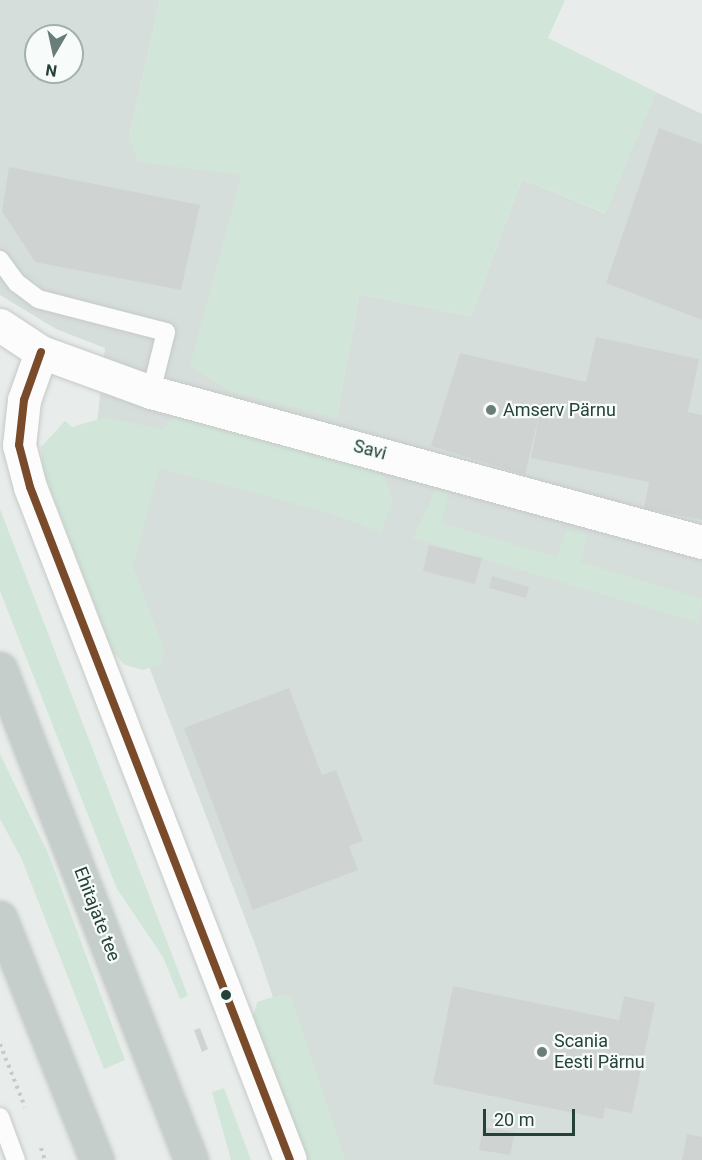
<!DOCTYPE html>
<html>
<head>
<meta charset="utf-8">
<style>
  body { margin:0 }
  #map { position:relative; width:702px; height:1160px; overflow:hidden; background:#e8edeb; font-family:Roboto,sans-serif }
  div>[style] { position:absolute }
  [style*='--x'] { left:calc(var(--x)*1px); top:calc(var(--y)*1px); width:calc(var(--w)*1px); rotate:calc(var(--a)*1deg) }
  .built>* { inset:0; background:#d6dedb }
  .green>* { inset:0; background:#d1e6d8 }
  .building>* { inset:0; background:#cfd4d2 }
  .path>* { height:4px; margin-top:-2px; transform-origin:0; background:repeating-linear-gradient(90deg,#c3ccca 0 3px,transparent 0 7.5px) }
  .roads { filter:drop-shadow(0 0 2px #c5cac8) drop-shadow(0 0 2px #c5cac8) }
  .service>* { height:18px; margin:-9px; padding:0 9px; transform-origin:9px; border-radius:9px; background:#fcfcfc }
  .minor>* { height:33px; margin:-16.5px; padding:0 16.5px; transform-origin:16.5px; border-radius:16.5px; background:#fcfcfc }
  .trunk>* { height:33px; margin:-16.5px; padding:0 16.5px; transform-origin:16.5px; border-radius:16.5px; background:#c6cecc }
  .bus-1>* { height:8px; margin:-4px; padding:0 4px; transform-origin:4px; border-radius:4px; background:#7a4b2a }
  .dots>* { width:16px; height:16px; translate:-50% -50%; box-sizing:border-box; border:3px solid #f7fbf9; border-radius:50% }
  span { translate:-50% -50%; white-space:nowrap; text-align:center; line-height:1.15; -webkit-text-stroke:4.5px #f7fbf9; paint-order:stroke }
  .poi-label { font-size:18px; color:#24423a }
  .left { translate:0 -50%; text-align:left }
  .street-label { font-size:18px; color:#24423a }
  .north { position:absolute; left:24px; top:24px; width:60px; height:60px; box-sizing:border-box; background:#f7fbf9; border:2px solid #a3b1ad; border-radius:50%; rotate:189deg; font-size:16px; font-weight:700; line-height:24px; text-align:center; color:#24423a }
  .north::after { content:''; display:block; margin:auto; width:21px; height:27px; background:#697e78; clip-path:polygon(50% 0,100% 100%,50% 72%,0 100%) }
  .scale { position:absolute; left:483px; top:1109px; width:92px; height:27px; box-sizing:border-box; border:3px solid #24423a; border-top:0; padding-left:8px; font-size:18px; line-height:21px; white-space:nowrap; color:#24423a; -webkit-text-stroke:4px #f7fbf9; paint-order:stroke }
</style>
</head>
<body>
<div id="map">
  <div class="built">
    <div style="clip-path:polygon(evenodd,0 0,160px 0,129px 137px,242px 175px,191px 366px,337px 417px,359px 294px,471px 316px,522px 179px,605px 213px,656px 92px,702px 114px,702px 1160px,328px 1160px,256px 947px,119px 588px,90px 490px,105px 348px,56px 329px,0 295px,0 0,36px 36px,72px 36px,72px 72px,36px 72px,36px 36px)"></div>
  </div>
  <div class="green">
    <div style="clip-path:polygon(160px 0,565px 0,548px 38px,656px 92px,606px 213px,522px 179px,471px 316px,359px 294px,337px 418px,232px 392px,190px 366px,242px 175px,138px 162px,129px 137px)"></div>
    <div style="clip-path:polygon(174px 415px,362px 464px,385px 478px,393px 501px,381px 532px,326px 512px,159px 468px,133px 567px,164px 650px,161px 664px,143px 670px,125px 665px,113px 652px,43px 470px,41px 447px,65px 421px,72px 427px,106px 417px,163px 430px)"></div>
    <div style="clip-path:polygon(436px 490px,449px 493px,441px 523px,557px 557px,567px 530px,587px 535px,581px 562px,702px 599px,699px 623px,413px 538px)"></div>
    <div style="clip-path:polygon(0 509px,188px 996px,180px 999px,163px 957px,117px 889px,0 591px)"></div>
    <div style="clip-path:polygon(0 754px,48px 853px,125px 1060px,104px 1069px,22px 860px,0 819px)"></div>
    <div style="clip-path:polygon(283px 994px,291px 997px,345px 1160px,307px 1160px,252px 1021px,257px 1002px)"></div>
    <div style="clip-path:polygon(224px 1088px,251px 1160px,231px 1160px,212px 1092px)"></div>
  </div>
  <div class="building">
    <div style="clip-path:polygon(659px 128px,702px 144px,702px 320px,606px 283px)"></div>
    <div style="clip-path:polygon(9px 167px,200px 205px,181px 290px,35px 262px,2px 211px)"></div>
    <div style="clip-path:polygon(596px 337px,699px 359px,688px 412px,702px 415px,702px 520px,644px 508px,649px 482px,531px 458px,541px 406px,525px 475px,431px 446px,460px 353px,586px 382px)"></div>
    <div style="clip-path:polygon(429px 545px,482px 558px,475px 584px,423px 571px)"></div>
    <div style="clip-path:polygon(492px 576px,529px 587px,526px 598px,489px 588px)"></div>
    <div style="clip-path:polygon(289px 688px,322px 775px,336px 770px,363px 841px,349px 846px,358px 870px,253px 910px,184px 728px)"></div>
    <div style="clip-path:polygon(453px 986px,619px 1020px,624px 996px,655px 1003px,632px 1113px,605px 1108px,603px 1119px,433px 1084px)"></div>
    <div style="clip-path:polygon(200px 1028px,208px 1049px,202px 1052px,194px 1030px)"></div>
    <div style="clip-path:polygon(483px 1127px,515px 1132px,510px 1155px,479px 1150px)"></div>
    <div style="clip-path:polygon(687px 1134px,702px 1137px,702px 1160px,682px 1160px)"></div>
  </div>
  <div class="path">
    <div style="--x:0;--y:1044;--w:68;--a:68.4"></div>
    <div style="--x:41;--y:1148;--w:13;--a:72"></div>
  </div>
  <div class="roads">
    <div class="service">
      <div style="--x:0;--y:260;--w:29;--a:54"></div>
      <div style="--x:17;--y:283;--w:26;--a:37"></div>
      <div style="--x:38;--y:299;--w:132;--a:14.5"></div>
      <div style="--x:166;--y:332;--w:62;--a:104"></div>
      <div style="--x:0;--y:1117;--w:46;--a:69.6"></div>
    </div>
    <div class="minor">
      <div style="--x:0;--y:325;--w:49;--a:33.4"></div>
      <div style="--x:41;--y:352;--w:117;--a:20"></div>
      <div style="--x:151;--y:392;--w:571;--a:15.23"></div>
      <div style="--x:41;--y:352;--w:51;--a:109.5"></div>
      <div style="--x:24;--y:400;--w:45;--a:96.3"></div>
      <div style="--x:19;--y:445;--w:43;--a:75.3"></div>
      <div style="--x:30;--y:487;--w:721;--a:68.88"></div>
    </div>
    <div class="trunk">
      <div style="--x:0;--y:669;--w:527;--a:68.74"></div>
      <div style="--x:0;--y:918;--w:261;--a:68.2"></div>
    </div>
  </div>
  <div class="bus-1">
    <div style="--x:41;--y:352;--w:51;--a:109.5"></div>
    <div style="--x:24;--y:400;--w:45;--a:96.3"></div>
    <div style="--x:19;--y:445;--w:43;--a:75.3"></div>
    <div style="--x:30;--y:487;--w:721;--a:68.88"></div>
  </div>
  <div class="dots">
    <div style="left:491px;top:410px;background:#697e78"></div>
    <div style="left:226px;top:995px;background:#24423a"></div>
    <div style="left:542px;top:1052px;background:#697e78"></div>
  </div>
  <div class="poi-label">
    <span class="left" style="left:503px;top:410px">Amserv Pärnu</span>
    <span class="left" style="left:554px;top:1052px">Scania<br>Eesti Pärnu</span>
  </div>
  <div class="street-label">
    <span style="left:370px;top:450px;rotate:15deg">Savi</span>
    <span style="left:97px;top:914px;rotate:69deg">Ehitajate tee</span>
  </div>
  <div class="north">N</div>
  <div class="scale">20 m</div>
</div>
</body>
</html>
